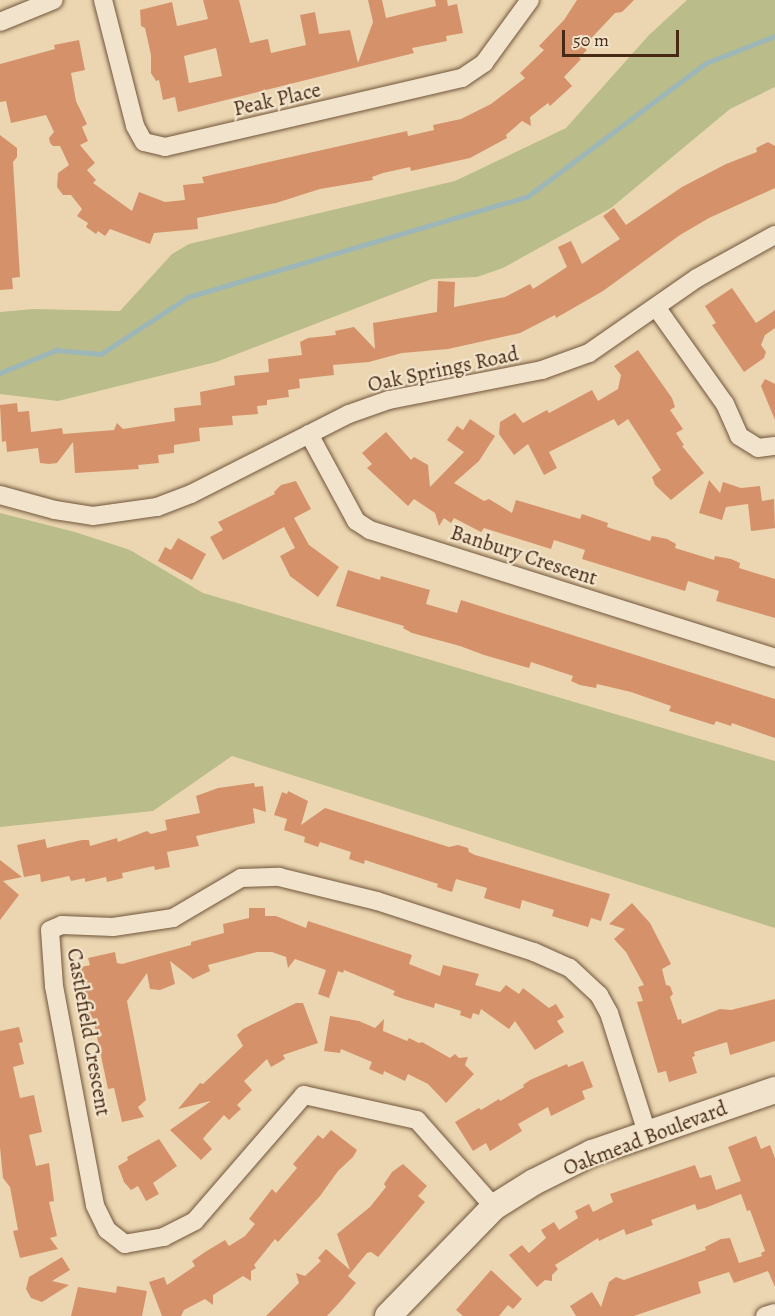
<!DOCTYPE html>
<html>
<head>
<meta charset="utf-8">
<style>
  body { margin:0 }
  #map { position:relative; width:775px; height:1316px; overflow:hidden; background:#ebd6b1; font-family:Alegreya,serif }
  div>[style] { position:absolute }
  [style*='--x'] { left:calc(var(--x)*1px); top:calc(var(--y)*1px); width:calc(var(--w)*1px); rotate:calc(var(--a)*1deg) }
  .green>* { inset:0; background:#babd8a }
  .stream>* { height:4.5px; margin:-2.25px; padding:0 2.25px; transform-origin:2.25px; border-radius:2.25px; background:#9db6b7 }
  .building>* { inset:0; background:#d5926a }
  .roads { filter:drop-shadow(0 0 2px #71553b) drop-shadow(0 0 2px #71553b) }
  .street>* { height:18px; margin:-9px; padding:0 9px; transform-origin:9px; border-radius:9px; background:#f2e4cc }
  .secondary>* { height:26px; margin:-13px; padding:0 13px; transform-origin:13px; border-radius:13px; background:#f2e4cc }
  span { translate:-50% -50%; white-space:nowrap; text-align:center; line-height:1.15; -webkit-text-stroke:4.5px #f2e4cc; paint-order:stroke }
  .street-label { font-size:21px; color:#482a14 }
  .scale { position:absolute; left:562px; top:30px; width:117px; height:27px; box-sizing:border-box; border:3px solid #482a14; border-top:0; padding-left:8px; font-size:18px; line-height:21px; white-space:nowrap; color:#482a14; -webkit-text-stroke:4px #f2e4cc; paint-order:stroke }
</style>
</head>
<body>
<div id="map">
  <div class="green">
    <div style="clip-path:polygon(687px 0,775px 0,775px 87px,730px 109px,611px 208px,503px 268px,477px 277px,432px 279px,216px 362px,58px 401px,0 394px,0 312px,34px 309px,120px 311px,172px 254px,189px 244px,455px 181px,566px 128px,649px 35px)"></div>
    <div style="clip-path:polygon(0 513px,75px 532px,130px 550px,203px 593px,775px 761px,775px 928px,232px 756px,153px 811px,0 827px)"></div>
  </div>
  <div class="stream">
    <div style="--x:0;--y:373;--w:61;--a:-22.3"></div>
    <div style="--x:56;--y:350;--w:45;--a:5.1"></div>
    <div style="--x:101;--y:354;--w:104;--a:-33.2"></div>
    <div style="--x:188;--y:297;--w:355;--a:-16.5"></div>
    <div style="--x:528;--y:196;--w:222;--a:-36.8"></div>
    <div style="--x:706;--y:63;--w:74;--a:-21.4"></div>
  </div>
  <div class="building">
    <div style="clip-path:polygon(evenodd,203px 0,239px 0,250px 43px,268px 39px,271px 53px,306px 45px,300px 15px,315px 12px,319px 34px,350px 30px,358px 63px,373px 22px,368px 0,382px 0,386px 18px,436px 6px,435px 0,447px 0,448px 6px,457px 4px,463px 33px,446px 36px,447px 41px,412px 48px,414px 53px,178px 112px,175px 97px,163px 100px,159px 80px,156px 81px,151px 73px,151px 55px,145px 28px,141px 26px,140px 10px,172px 2px,177px 26px,208px 19px,203px 0,216px 48px,222px 76px,189px 83px,184px 56px,216px 48px)"></div>
    <div style="clip-path:polygon(577px 0,634px 0,622px 12px,615px 13px,583px 47px,587px 50px,579px 58px,581px 59px,564px 77px,572px 86px,550px 106px,548px 103px,530px 117px,531px 126px,522px 121px,506px 135px,507px 138px,470px 158px,411px 171px,410px 167px,383px 173px,372px 177px,373px 180px,320px 189px,276px 203px,197px 218px,198px 229px,154px 233px,150px 244px,110px 229px,105px 236px,98px 231px,96px 234px,86px 227px,88px 223px,77px 216px,82px 209px,71px 195px,63px 195px,57px 187px,58px 173px,69px 165px,60px 146px,53px 146px,50px 143px,49px 138px,54px 132px,46px 115px,11px 123px,6px 101px,0 102px,0 64px,55px 49px,54px 45px,79px 40px,85px 70px,71px 73px,76px 101px,87px 124px,82px 127px,88px 141px,80px 145px,95px 163px,87px 170px,96px 180px,93px 183px,132px 211px,139px 192px,165px 202px,185px 200px,183px 185px,204px 183px,202px 177px,407px 131px,408px 136px,434px 130px,433px 125px,461px 119px,491px 104px,525px 78px,520px 73px,544px 50px,539px 46px,564px 20px)"></div>
    <div style="clip-path:polygon(0 135px,17px 148px,17px 157px,13px 162px,20px 277px,12px 278px,13px 289px,0 290px)"></div>
    <div style="clip-path:polygon(768px 142px,775px 146px,775px 188px,709px 218px,680px 235px,603px 291px,556px 318px,555px 315px,520px 333px,448px 349px,402px 353px,369px 362px,333px 365px,334px 375px,299px 379px,300px 388px,288px 390px,289px 397px,267px 400px,267px 405px,257px 406px,258px 414px,232px 416px,233px 425px,199px 428px,200px 441px,174px 445px,174px 453px,158px 455px,159px 463px,138px 465px,139px 469px,75px 473px,73px 442px,57px 463px,49px 464px,40px 463px,38px 448px,7px 452px,6px 441px,2px 442px,0 405px,17px 403px,18px 412px,29px 411px,31px 432px,62px 428px,63px 434px,114px 430px,117px 423px,123px 429px,175px 421px,174px 408px,201px 405px,200px 392px,235px 385px,234px 376px,269px 372px,268px 359px,302px 355px,300px 342px,308px 338px,336px 335px,335px 331px,354px 327px,375px 349px,373px 323px,437px 312px,438px 281px,455px 282px,454px 307px,505px 297px,530px 284px,533px 289px,567px 267px,558px 247px,571px 241px,582px 264px,620px 239px,603px 216px,614px 208px,626px 225px,682px 187px,726px 164px,757px 152px,756px 148px)"></div>
    <div style="clip-path:polygon(732px 288px,756px 323px,775px 310px,775px 328px,765px 335px,761px 345px,766px 352px,764px 358px,744px 372px,712px 325px,716px 323px,705px 306px)"></div>
    <div style="clip-path:polygon(638px 350px,672px 398px,675px 407px,670px 410px,683px 429px,676px 433px,684px 445px,682px 446px,704px 473px,671px 500px,655px 485px,652px 477px,661px 470px,628px 419px,618px 426px,614px 419px,549px 452px,557px 468px,544px 475px,528px 444px,514px 455px,499px 434px,500px 422px,515px 413px,523px 423px,547px 410px,549px 413px,592px 390px,598px 401px,618px 389px,621px 375px,614px 366px)"></div>
    <div style="clip-path:polygon(765px 379px,775px 384px,775px 420px,761px 386px)"></div>
    <div style="clip-path:polygon(470px 419px,495px 436px,479px 461px,454px 483px,484px 501px,489px 499px,512px 513px,516px 500px,580px 519px,582px 514px,608px 523px,607px 527px,650px 541px,652px 536px,667px 539px,676px 544px,675px 548px,714px 560px,715px 556px,731px 559px,740px 563px,739px 568px,775px 579px,775px 618px,716px 601px,719px 591px,688px 581px,685px 591px,582px 559px,585px 550px,554px 540px,551px 549px,484px 528px,481px 532px,454px 518px,451px 523px,444px 518px,439px 526px,435px 513px,414px 499px,408px 506px,367px 468px,372px 464px,362px 453px,386px 432px,411px 460px,414px 457px,428px 465px,430px 487px,464px 452px,447px 440px,457px 426px,463px 430px)"></div>
    <div style="clip-path:polygon(709px 480px,720px 493px,723px 482px,741px 488px,760px 486px,762px 501px,774px 499px,775px 528px,751px 531px,748px 504px,726px 507px,722px 520px,699px 513px)"></div>
    <div style="clip-path:polygon(296px 481px,311px 509px,294px 518px,309px 545px,339px 567px,318px 597px,290px 576px,280px 556px,295px 548px,284px 527px,223px 560px,210px 537px,223px 530px,218px 522px,275px 494px,274px 492px,281px 485px)"></div>
    <div style="clip-path:polygon(178px 538px,206px 554px,192px 580px,158px 561px,165px 547px,171px 550px)"></div>
    <div style="clip-path:polygon(348px 570px,380px 580px,381px 576px,430px 590px,426px 604px,457px 613px,461px 600px,775px 699px,775px 738px,732px 723px,731px 726px,716px 721px,714px 725px,669px 711px,671px 706px,631px 692px,597px 684px,596px 688px,580px 685px,571px 681px,573px 676px,531px 662px,529px 668px,484px 655px,460px 646px,412px 633px,403px 628px,404px 626px,336px 606px)"></div>
    <div style="clip-path:polygon(254px 783px,255px 787px,263px 786px,266px 812px,253px 808px,255px 823px,196px 836px,199px 846px,167px 852px,170px 867px,155px 870px,154px 866px,122px 873px,123px 878px,107px 882px,106px 877px,85px 882px,85px 878px,71px 881px,69px 876px,41px 882px,40px 874px,24px 877px,17px 845px,45px 839px,47px 848px,82px 840px,89px 840px,90px 846px,117px 838px,118px 842px,147px 831px,151px 834px,167px 830px,165px 820px,200px 813px,196px 796px,218px 788px)"></div>
    <div style="clip-path:polygon(288px 791px,308px 801px,301px 825px,325px 808px,449px 847px,458px 845px,468px 848px,469px 852px,475px 855px,610px 894px,601px 921px,591px 918px,588px 927px,552px 916px,554px 910px,522px 900px,520px 909px,484px 898px,487px 888px,456px 879px,452px 892px,437px 887px,438px 884px,365px 860px,364px 864px,349px 859px,351px 852px,320px 842px,318px 847px,304px 842px,305px 837px,284px 830px,287px 819px,274px 815px,282px 792px,287px 794px)"></div>
    <div style="clip-path:polygon(0 860px,22px 877px,3px 881px,19px 895px,0 920px)"></div>
    <div style="clip-path:polygon(632px 903px,650px 923px,671px 964px,662px 969px,666px 985px,670px 986px,673px 994px,670px 997px,678px 1020px,681px 1019px,682px 1024px,720px 1009px,731px 1010px,775px 999px,775px 1041px,730px 1055px,727px 1042px,694px 1052px,695px 1056px,692px 1057px,697px 1073px,669px 1082px,666px 1071px,658px 1073px,637px 1002px,643px 1001px,638px 987px,644px 985px,626px 952px,614px 939px,625px 929px,609px 924px)"></div>
    <div style="clip-path:polygon(249px 908px,265px 908px,265px 916px,276px 916px,306px 928px,308px 921px,412px 955px,409px 964px,437px 975px,440px 976px,443px 965px,479px 974px,475px 985px,500px 992px,506px 985px,519px 994px,523px 988px,549px 1008px,556px 1004px,564px 1017px,557px 1021px,564px 1032px,535px 1050px,515px 1021px,509px 1029px,481px 1009px,479px 1015px,473px 1013px,471px 1019px,460px 1015px,461px 1011px,435px 1003px,434px 1008px,404px 999px,393px 995px,395px 991px,344px 970px,343px 973px,338px 971px,329px 998px,318px 994px,326px 970px,295px 959px,288px 968px,286px 957px,272px 952px,257px 952px,208px 965px,210px 971px,193px 979px,170px 961px,175px 984px,160px 990px,150px 989px,147px 973px,127px 1001px,146px 1100px,138px 1107px,144px 1117px,122px 1122px,114px 1088px,108px 1089px,93px 1018px,89px 1019px,78px 968px,90px 965px,88px 958px,115px 952px,117px 963px,122px 964px,191px 945px,191px 942px,224px 933px,223px 924px,249px 918px)"></div>
    <div style="clip-path:polygon(296px 1003px,303px 1003px,318px 1043px,283px 1055px,285px 1059px,271px 1067px,267px 1059px,244px 1081px,252px 1090px,237px 1105px,241px 1109px,229px 1120px,224px 1115px,205px 1136px,203px 1139px,212px 1149px,201px 1160px,170px 1130px,211px 1101px,178px 1109px,200px 1083px,203px 1084px,243px 1046px,237px 1035px,243px 1029px)"></div>
    <div style="clip-path:polygon(330px 1016px,359px 1021px,375px 1028px,384px 1019px,383px 1031px,407px 1041px,409px 1038px,419px 1043px,422px 1042px,450px 1058px,455px 1054px,459px 1058px,468px 1057px,465px 1065px,474px 1074px,446px 1103px,428px 1084px,408px 1074px,405px 1081px,384px 1071px,383px 1075px,369px 1069px,372px 1062px,341px 1049px,340px 1053px,324px 1051px)"></div>
    <div style="clip-path:polygon(19px 1027px,23px 1042px,19px 1043px,24px 1064px,13px 1067px,20px 1098px,34px 1095px,42px 1132px,29px 1135px,36px 1166px,49px 1163px,54px 1201px,49px 1202px,57px 1236px,50px 1238px,58px 1249px,20px 1258px,13px 1231px,18px 1230px,10px 1187px,3px 1178px,0 1147px,0 1031px)"></div>
    <div style="clip-path:polygon(583px 1061px,593px 1087px,582px 1091px,585px 1099px,551px 1116px,548px 1107px,518px 1124px,522px 1131px,490px 1151px,486px 1143px,473px 1151px,455px 1122px,479px 1108px,481px 1110px,499px 1099px,500px 1101px,524px 1087px,523px 1085px,530px 1080px,567px 1064px,568px 1067px)"></div>
    <div style="clip-path:polygon(331px 1130px,357px 1150px,353px 1157px,338px 1171px,320px 1196px,278px 1242px,275px 1239px,254px 1265px,256px 1268px,251px 1271px,251px 1281px,243px 1276px,224px 1288px,213px 1295px,213px 1305px,205px 1299px,184px 1310px,181px 1316px,162px 1316px,149px 1282px,164px 1277px,167px 1285px,195px 1266px,192px 1261px,205px 1252px,225px 1240px,229px 1246px,245px 1236px,255px 1224px,249px 1219px,272px 1189px,276px 1193px,297px 1168px,293px 1164px,318px 1135px,323px 1139px)"></div>
    <div style="clip-path:polygon(756px 1136px,761px 1149px,770px 1145px,775px 1158px,775px 1287px,768px 1271px,734px 1283px,729px 1272px,698px 1282px,701px 1293px,634px 1316px,576px 1316px,570px 1306px,592px 1292px,601px 1307px,609px 1282px,616px 1277px,624px 1280px,674px 1262px,706px 1250px,705px 1247px,721px 1239px,730px 1238px,739px 1263px,762px 1256px,761px 1253px,765px 1251px,750px 1210px,747px 1211px,741px 1194px,705px 1208px,697px 1210px,695px 1204px,651px 1220px,653px 1225px,626px 1235px,624px 1229px,599px 1241px,598px 1238px,555px 1265px,558px 1269px,552px 1275px,552px 1281px,545px 1280px,537px 1287px,509px 1255px,522px 1245px,529px 1253px,546px 1238px,541px 1230px,554px 1222px,559px 1230px,578px 1218px,575px 1211px,589px 1204px,593px 1212px,613px 1202px,610px 1194px,695px 1165px,700px 1178px,711px 1175px,716px 1190px,741px 1181px,728px 1147px)"></div>
    <div style="clip-path:polygon(159px 1139px,177px 1166px,153px 1183px,159px 1194px,146px 1201px,138px 1186px,131px 1190px,124px 1182px,118px 1166px,128px 1160px,127px 1157px)"></div>
    <div style="clip-path:polygon(403px 1164px,427px 1186px,418px 1196px,425px 1202px,378px 1257px,371px 1252px,367px 1253px,348px 1276px,356px 1283px,339px 1303px,327px 1316px,266px 1316px,299px 1283px,296px 1273px,305px 1276px,321px 1261px,318px 1258px,326px 1249px,350px 1270px,337px 1234px,370px 1207px,386px 1187px,384px 1184px,392px 1172px)"></div>
    <div style="clip-path:polygon(62px 1257px,70px 1270px,52px 1281px,69px 1285px,42px 1302px,31px 1298px,26px 1289px,29px 1277px)"></div>
    <div style="clip-path:polygon(491px 1270px,522px 1299px,513px 1309px,508px 1305px,499px 1316px,463px 1316px,456px 1310px)"></div>
    <div style="clip-path:polygon(117px 1286px,147px 1291px,142px 1316px,71px 1316px,78px 1287px,116px 1293px)"></div>
  </div>
  <div class="roads">
    <div class="street">
      <div style="--x:103;--y:0;--w:130;--a:75.7"></div>
      <div style="--x:135;--y:126;--w:18;--a:61"></div>
      <div style="--x:144;--y:142;--w:22;--a:13"></div>
      <div style="--x:165;--y:147;--w:305;--a:-13.1"></div>
      <div style="--x:462;--y:78;--w:27;--a:-34"></div>
      <div style="--x:484;--y:63;--w:78;--a:-53.9"></div>
      <div style="--x:0;--y:22;--w:58;--a:-22.2"></div>
      <div style="--x:656;--y:307;--w:119;--a:54.6"></div>
      <div style="--x:725;--y:404;--w:35;--a:66"></div>
      <div style="--x:739;--y:436;--w:22;--a:32"></div>
      <div style="--x:758;--y:448;--w:17;--a:-7"></div>
      <div style="--x:309;--y:434;--w:99;--a:61.6"></div>
      <div style="--x:356;--y:521;--w:17;--a:33"></div>
      <div style="--x:370;--y:530;--w:425;--a:17.5"></div>
      <div style="--x:0;--y:495;--w:57;--a:15.3"></div>
      <div style="--x:55;--y:510;--w:38;--a:9"></div>
      <div style="--x:93;--y:516;--w:65;--a:-8"></div>
      <div style="--x:157;--y:507;--w:36;--a:-21"></div>
      <div style="--x:191;--y:494;--w:177;--a:-26.9"></div>
      <div style="--x:349;--y:414;--w:42;--a:-19.3"></div>
      <div style="--x:389;--y:400;--w:156;--a:-11.1"></div>
      <div style="--x:542;--y:370;--w:50;--a:-19.9"></div>
      <div style="--x:589;--y:353;--w:131;--a:-34.8"></div>
      <div style="--x:697;--y:278;--w:89;--a:-28.9"></div>
      <div style="--x:494;--y:1207;--w:116;--a:-131.5"></div>
      <div style="--x:417;--y:1120;--w:116;--a:-167.5"></div>
      <div style="--x:304;--y:1095;--w:167;--a:130.9"></div>
      <div style="--x:195;--y:1221;--w:35;--a:153"></div>
      <div style="--x:164;--y:1237;--w:40;--a:170"></div>
      <div style="--x:125;--y:1244;--w:23;--a:-142"></div>
      <div style="--x:107;--y:1230;--w:28;--a:-116"></div>
      <div style="--x:95;--y:1205;--w:223;--a:-100.6"></div>
      <div style="--x:54;--y:986;--w:56;--a:-94.1"></div>
      <div style="--x:50;--y:930;--w:13;--a:-23"></div>
      <div style="--x:62;--y:925;--w:51;--a:2.2"></div>
      <div style="--x:113;--y:927;--w:61;--a:-8.5"></div>
      <div style="--x:173;--y:918;--w:79;--a:-30.5"></div>
      <div style="--x:241;--y:878;--w:38;--a:-2"></div>
      <div style="--x:279;--y:877;--w:101;--a:13.8"></div>
      <div style="--x:377;--y:901;--w:165;--a:18"></div>
      <div style="--x:534;--y:952;--w:39;--a:24"></div>
      <div style="--x:570;--y:968;--w:40;--a:43"></div>
      <div style="--x:599;--y:995;--w:21;--a:61"></div>
      <div style="--x:609;--y:1013;--w:126;--a:72.4"></div>
      <div style="--x:765;--y:1316;--w:10;--a:-17"></div>
    </div>
    <div class="secondary">
      <div style="--x:388;--y:1316;--w:152;--a:-45.8"></div>
      <div style="--x:494;--y:1207;--w:47;--a:-32"></div>
      <div style="--x:534;--y:1182;--w:65;--a:-26.6"></div>
      <div style="--x:592;--y:1153;--w:194;--a:-19"></div>
    </div>
  </div>
  <div class="street-label">
    <span style="left:277px;top:99px;rotate:-13deg">Peak Place</span>
    <span style="left:443px;top:369px;rotate:-12deg">Oak Springs Road</span>
    <span style="left:524px;top:555px;rotate:18deg">Banbury Crescent</span>
    <span style="left:89px;top:1032px;rotate:80deg">Castlefield Crescent</span>
    <span style="left:645px;top:1138px;rotate:-21deg">Oakmead Boulevard</span>
  </div>
  <div class="scale">50 m</div>
</div>
</body>
</html>
